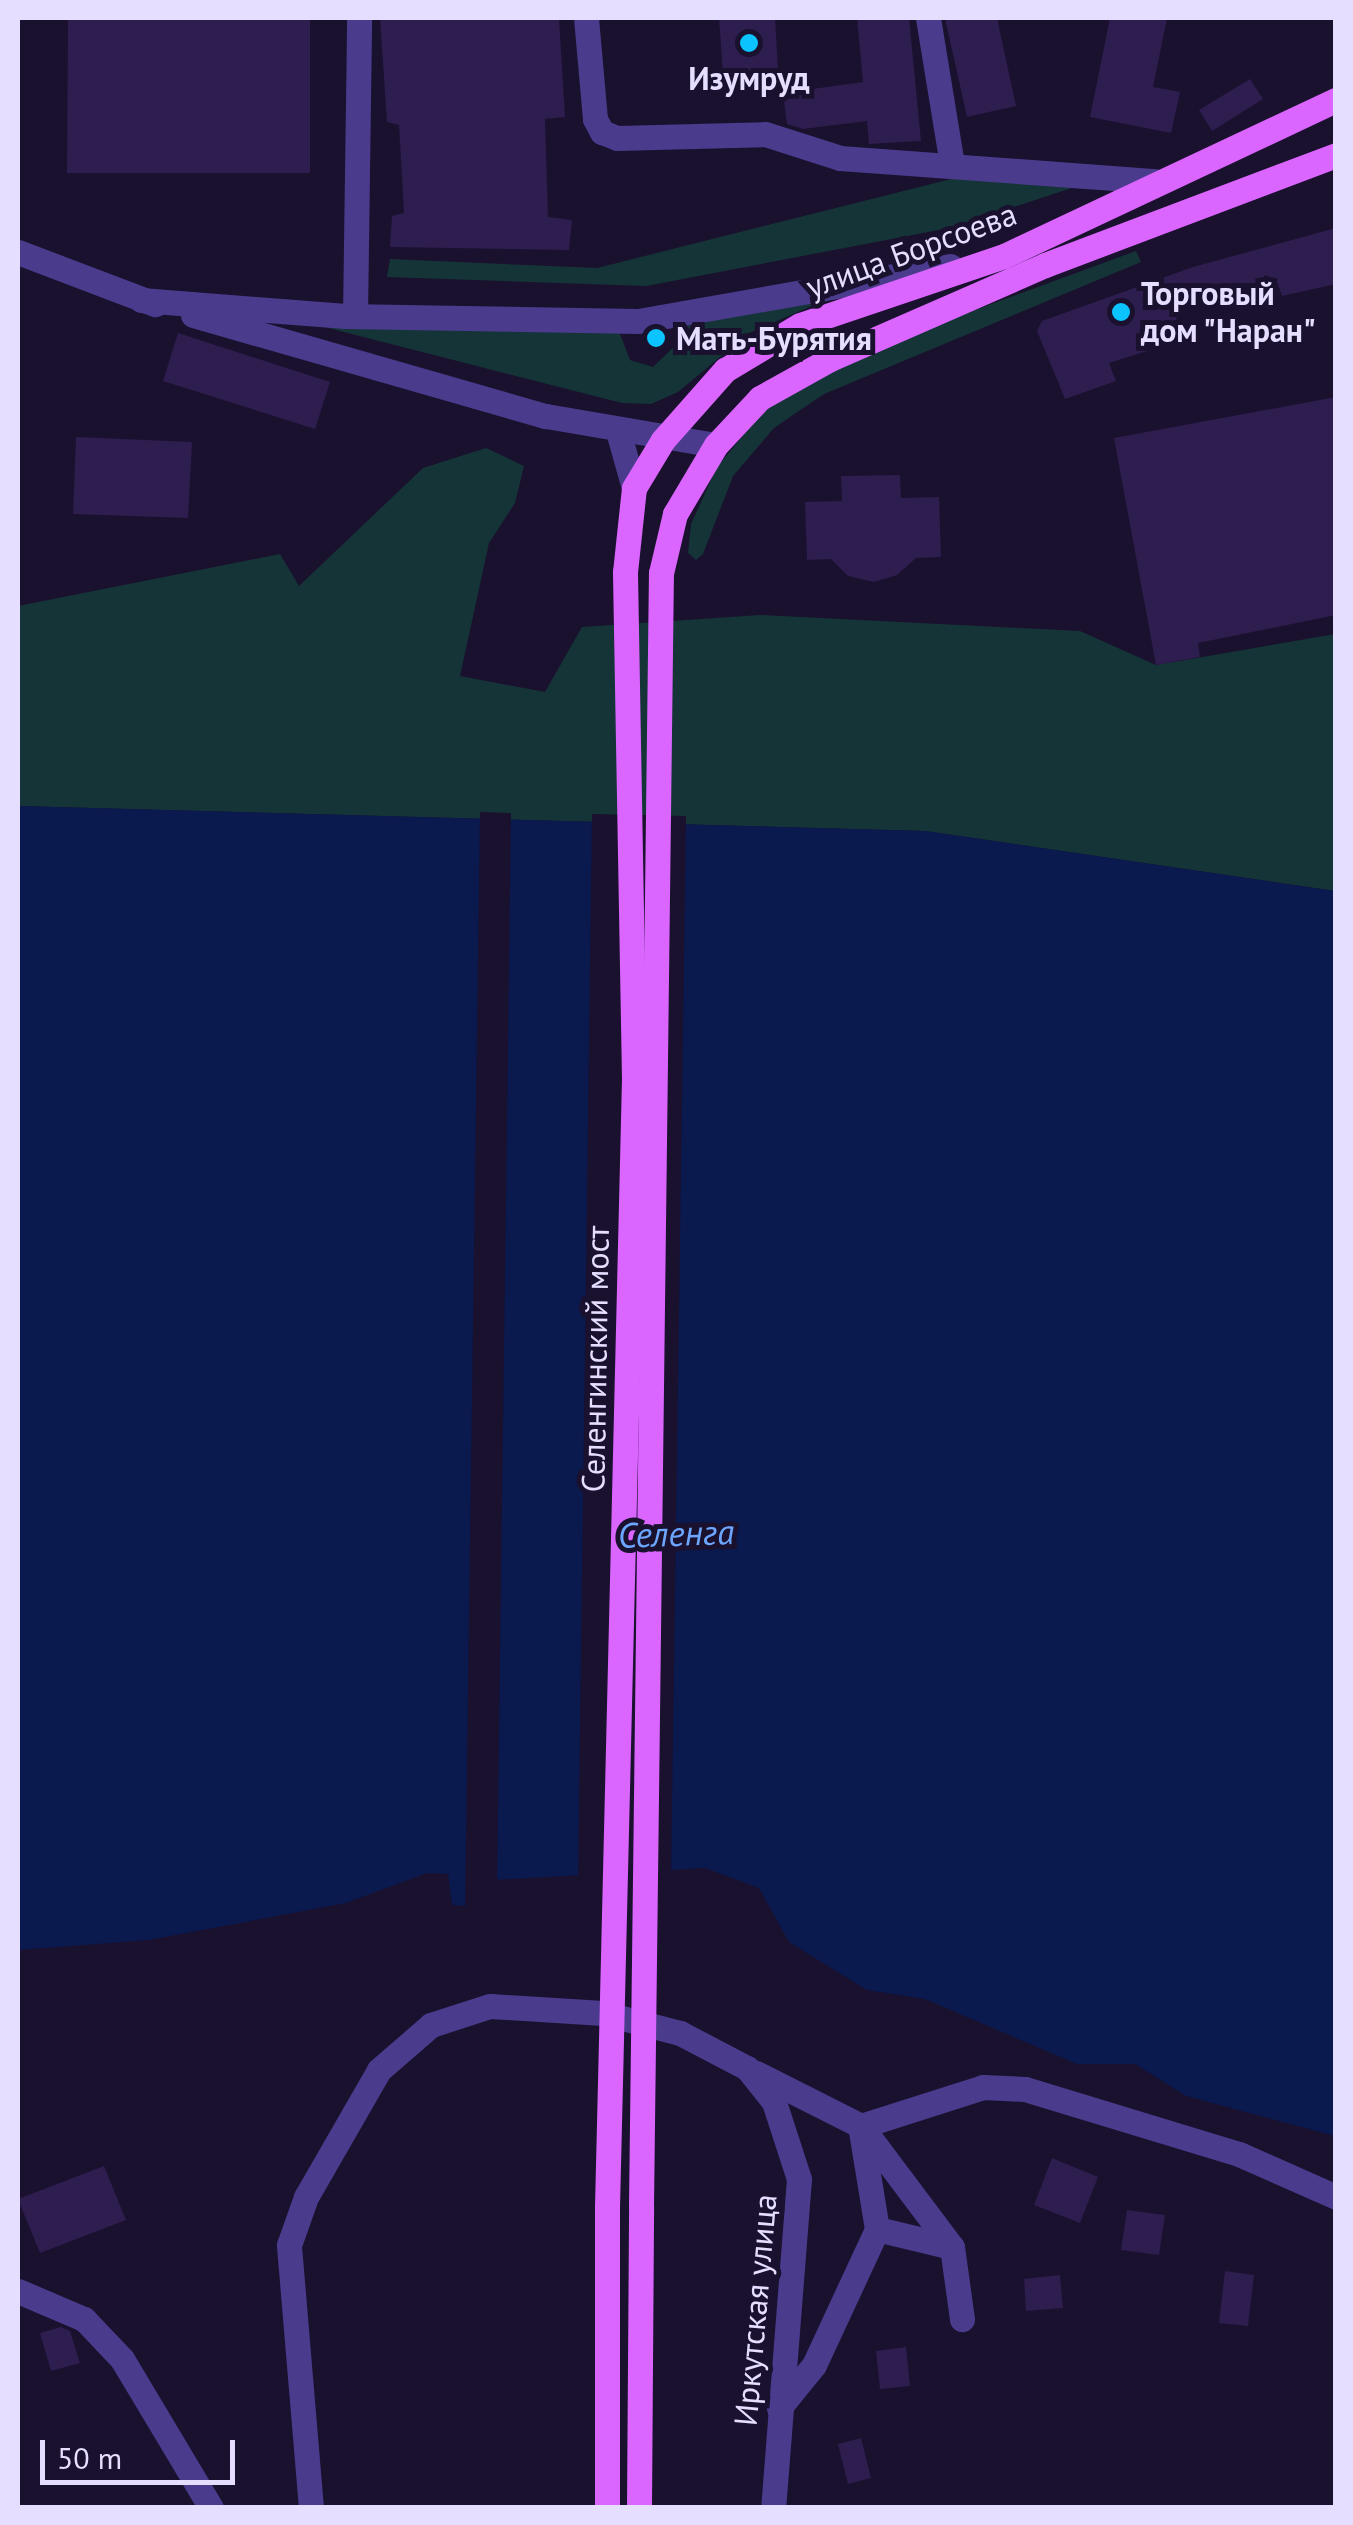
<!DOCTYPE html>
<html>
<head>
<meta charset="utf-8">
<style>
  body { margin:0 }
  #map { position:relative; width:1353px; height:2525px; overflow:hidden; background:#1a112e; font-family:"PT Sans",sans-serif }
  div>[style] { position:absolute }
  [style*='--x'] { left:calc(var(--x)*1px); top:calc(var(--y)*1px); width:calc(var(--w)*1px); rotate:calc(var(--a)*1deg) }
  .green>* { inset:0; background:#143438 }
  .water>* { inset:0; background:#0a194e }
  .pier>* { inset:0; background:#1a112e }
  .building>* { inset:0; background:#2e1d4f }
  .minor>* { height:25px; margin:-12.5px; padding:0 12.5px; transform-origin:12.5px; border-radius:12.5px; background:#4a3b8d }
  .major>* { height:25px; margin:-12.5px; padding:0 12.5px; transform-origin:12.5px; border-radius:12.5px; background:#db65ff }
  .major-bridge>* { height:25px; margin:-12.5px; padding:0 12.5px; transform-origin:12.5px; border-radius:12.5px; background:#db65ff }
  .dots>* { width:28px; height:28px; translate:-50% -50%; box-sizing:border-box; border:5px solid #1a112e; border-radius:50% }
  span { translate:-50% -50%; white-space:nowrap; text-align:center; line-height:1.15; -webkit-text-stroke:10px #1a112e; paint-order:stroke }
  .poi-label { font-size:32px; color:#e6deff; font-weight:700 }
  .left { translate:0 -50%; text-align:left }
  .street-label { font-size:32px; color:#e6deff }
  .water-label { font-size:35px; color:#6ca6ff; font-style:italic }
  .frame { position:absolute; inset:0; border:20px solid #e6deff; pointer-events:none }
  .scale { position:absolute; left:40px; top:2440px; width:195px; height:45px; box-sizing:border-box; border:5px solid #e6deff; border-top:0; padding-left:12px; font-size:30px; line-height:35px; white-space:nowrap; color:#e6deff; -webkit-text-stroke:8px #1a112e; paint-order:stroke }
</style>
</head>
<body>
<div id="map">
  <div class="green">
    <div style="clip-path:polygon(1003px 166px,1084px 184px,949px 228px,646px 286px,387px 277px,390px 259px,597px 268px)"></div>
    <div style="clip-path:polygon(1136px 251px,1141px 262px,824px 394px,774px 428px,733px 476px,703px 554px,696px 560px,688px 553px,691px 524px,717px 467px,760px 415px,807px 378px,849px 356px)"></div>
    <div style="clip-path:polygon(853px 288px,749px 333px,678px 392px,651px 404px,622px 403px,301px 321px,615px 321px,630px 360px,653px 367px,678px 343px,684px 313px)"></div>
    <div style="clip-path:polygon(486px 448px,524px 466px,515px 503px,489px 543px,460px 676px,545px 692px,582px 627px,760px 615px,1080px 631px,1156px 665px,1335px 634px,1335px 891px,925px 831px,18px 806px,18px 606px,280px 554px,299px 586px,423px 468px)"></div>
  </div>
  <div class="water">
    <div style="clip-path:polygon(18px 806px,925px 831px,1335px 891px,1335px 2136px,1186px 2096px,1135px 2064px,1077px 2064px,925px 1999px,867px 1990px,789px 1942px,759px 1888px,705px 1868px,494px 1880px,484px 1907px,452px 1905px,448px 1874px,427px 1873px,346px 1903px,149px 1940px,18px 1950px)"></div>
  </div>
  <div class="pier">
    <div style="clip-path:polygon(480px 812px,511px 813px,497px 1885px,484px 1912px,465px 1911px)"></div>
    <div style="clip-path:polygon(592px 814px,686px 816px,671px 1876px,578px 1882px)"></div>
  </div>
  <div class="building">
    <div style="clip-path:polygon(68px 18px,310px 18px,310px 173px,67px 173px)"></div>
    <div style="clip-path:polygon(380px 18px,559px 18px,565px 117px,545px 119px,548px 217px,572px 220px,569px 250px,390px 247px,392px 216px,404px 213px,399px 125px,387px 122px)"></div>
    <div style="clip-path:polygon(719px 18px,775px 18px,778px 69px,723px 74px)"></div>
    <div style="clip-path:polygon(857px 18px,909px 18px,921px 141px,869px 144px,867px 121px,803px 129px,787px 124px,783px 93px,863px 82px)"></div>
    <div style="clip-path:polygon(945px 18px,997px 18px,1016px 106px,967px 117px)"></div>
    <div style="clip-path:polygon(1110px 18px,1167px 18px,1153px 87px,1180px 92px,1171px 133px,1090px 117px)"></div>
    <div style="clip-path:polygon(1250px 79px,1263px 99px,1212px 131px,1199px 110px)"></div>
    <div style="clip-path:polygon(1336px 228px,1336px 284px,1282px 296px,1279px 287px,1263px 290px,1262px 281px,1173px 303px,1177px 321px,1142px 338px,1147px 351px,1109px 363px,1116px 381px,1065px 399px,1037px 331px,1042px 321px,1193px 267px)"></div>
    <div style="clip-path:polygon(178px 333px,330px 382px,315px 429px,163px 381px)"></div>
    <div style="clip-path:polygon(1336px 397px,1336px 615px,1198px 643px,1200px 657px,1156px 665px,1114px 438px)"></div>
    <div style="clip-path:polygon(76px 437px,192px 442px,188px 518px,73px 514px)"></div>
    <div style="clip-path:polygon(900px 475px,901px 498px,939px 497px,941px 557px,916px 558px,897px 575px,874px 582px,848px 576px,831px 559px,807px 560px,805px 502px,842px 501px,841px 476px)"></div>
    <div style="clip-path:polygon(1052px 2158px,1098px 2177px,1080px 2223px,1034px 2205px)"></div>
    <div style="clip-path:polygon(104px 2166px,126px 2220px,40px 2253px,18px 2199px)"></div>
    <div style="clip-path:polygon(1127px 2210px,1165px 2215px,1159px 2255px,1121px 2250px)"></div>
    <div style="clip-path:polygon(1225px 2271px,1254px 2275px,1248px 2326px,1219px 2323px)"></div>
    <div style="clip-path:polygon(1060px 2275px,1063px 2308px,1026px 2311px,1024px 2279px)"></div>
    <div style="clip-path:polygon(61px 2327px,70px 2331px,80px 2363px,51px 2371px,40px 2333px)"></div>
    <div style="clip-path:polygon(906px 2347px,910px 2386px,880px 2389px,876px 2351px)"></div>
    <div style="clip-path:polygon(861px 2438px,871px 2478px,848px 2484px,838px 2444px)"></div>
  </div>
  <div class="minor">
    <div style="--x:586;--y:18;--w:101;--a:84.9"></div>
    <div style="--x:595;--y:119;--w:15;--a:62"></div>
    <div style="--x:602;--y:132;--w:16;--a:22"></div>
    <div style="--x:617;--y:138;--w:148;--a:-1.5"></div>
    <div style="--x:765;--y:134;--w:79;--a:17.7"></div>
    <div style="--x:840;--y:158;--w:316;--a:4.2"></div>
    <div style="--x:928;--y:18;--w:148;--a:80.7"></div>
    <div style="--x:18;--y:252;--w:147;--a:20.8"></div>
    <div style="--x:141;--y:300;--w:205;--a:4.5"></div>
    <div style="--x:345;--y:316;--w:293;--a:1"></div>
    <div style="--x:638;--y:321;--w:317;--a:-10"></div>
    <div style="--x:193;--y:315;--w:367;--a:16"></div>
    <div style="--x:546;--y:416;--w:172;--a:9.7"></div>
    <div style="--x:355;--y:316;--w:298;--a:-89.2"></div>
    <div style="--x:618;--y:431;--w:59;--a:74.3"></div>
    <div style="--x:756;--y:2073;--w:118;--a:26.8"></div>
    <div style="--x:861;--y:2126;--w:151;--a:53.1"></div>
    <div style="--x:952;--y:2247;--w:73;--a:82.1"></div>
    <div style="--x:861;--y:2126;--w:128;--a:-17.7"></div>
    <div style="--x:983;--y:2087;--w:42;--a:2.7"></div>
    <div style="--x:1025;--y:2089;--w:224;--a:16.9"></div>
    <div style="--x:1239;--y:2154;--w:106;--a:23.9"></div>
    <div style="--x:877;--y:2229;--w:77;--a:13.5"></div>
    <div style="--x:18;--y:2291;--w:72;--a:23"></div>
    <div style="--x:84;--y:2319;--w:55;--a:46.5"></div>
    <div style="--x:122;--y:2359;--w:174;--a:59.1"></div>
    <div style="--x:779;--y:2408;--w:55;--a:-50.9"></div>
    <div style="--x:814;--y:2365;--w:150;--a:-65.1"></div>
    <div style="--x:877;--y:2229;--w:99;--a:-99.3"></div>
    <div style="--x:311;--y:2508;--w:264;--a:-94.8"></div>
    <div style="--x:289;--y:2245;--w:51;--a:-70.5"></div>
    <div style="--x:306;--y:2197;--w:146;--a:-60.1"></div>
    <div style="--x:379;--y:2070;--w:69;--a:-40.9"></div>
    <div style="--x:431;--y:2025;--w:62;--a:-17.9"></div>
    <div style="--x:490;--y:2006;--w:113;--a:3.5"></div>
    <div style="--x:603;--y:2013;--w:80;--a:14.6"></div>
    <div style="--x:680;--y:2033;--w:76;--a:27.6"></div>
    <div style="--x:747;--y:2068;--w:43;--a:51.5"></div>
    <div style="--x:774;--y:2102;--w:81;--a:72"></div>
    <div style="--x:799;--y:2179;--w:330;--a:94.5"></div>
  </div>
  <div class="major">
    <div style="--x:625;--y:572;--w:84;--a:-83.9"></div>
    <div style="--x:634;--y:488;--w:56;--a:-58.9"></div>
    <div style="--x:663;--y:440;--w:94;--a:-48.5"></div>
    <div style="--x:725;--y:370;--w:87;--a:-31"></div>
    <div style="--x:800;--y:325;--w:215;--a:-18.7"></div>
    <div style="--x:1004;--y:256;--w:367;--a:-25.2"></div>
    <div style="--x:661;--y:573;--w:61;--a:-76.7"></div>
    <div style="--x:675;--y:514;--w:80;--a:-59.3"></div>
    <div style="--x:716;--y:445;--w:64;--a:-46.9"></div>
    <div style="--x:760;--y:398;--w:80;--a:-29.1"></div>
    <div style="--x:830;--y:359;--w:235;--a:-23.6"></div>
    <div style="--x:1045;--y:265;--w:311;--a:-20.7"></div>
    <div style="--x:607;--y:2207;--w:301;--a:90"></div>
    <div style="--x:639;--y:2508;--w:302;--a:-89.6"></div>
  </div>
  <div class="major-bridge">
    <div style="--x:641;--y:2206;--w:1633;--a:-89.3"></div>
    <div style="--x:607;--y:2207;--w:1128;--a:-88.63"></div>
    <div style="--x:634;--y:1079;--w:507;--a:-91.02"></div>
  </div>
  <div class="dots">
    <div style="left:749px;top:43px;background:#0ac3ff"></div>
    <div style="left:1121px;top:312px;background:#0ac3ff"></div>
    <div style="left:656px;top:338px;background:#0ac3ff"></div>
  </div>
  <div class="poi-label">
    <span style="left:749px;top:78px">Изумруд</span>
    <span class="left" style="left:1141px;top:312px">Торговый<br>дом "Наран"</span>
    <span class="left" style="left:676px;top:338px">Мать-Бурятия</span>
  </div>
  <div class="street-label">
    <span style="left:911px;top:250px;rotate:-20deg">улица Борсоева</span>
    <span style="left:595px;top:1359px;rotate:-89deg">Селенгинский мост</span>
    <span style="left:755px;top:2310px;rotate:-85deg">Иркутская улица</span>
  </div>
  <div class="water-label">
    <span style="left:676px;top:1533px;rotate:-2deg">Селенга</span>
  </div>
  <div class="frame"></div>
  <div class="scale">50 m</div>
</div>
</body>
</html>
